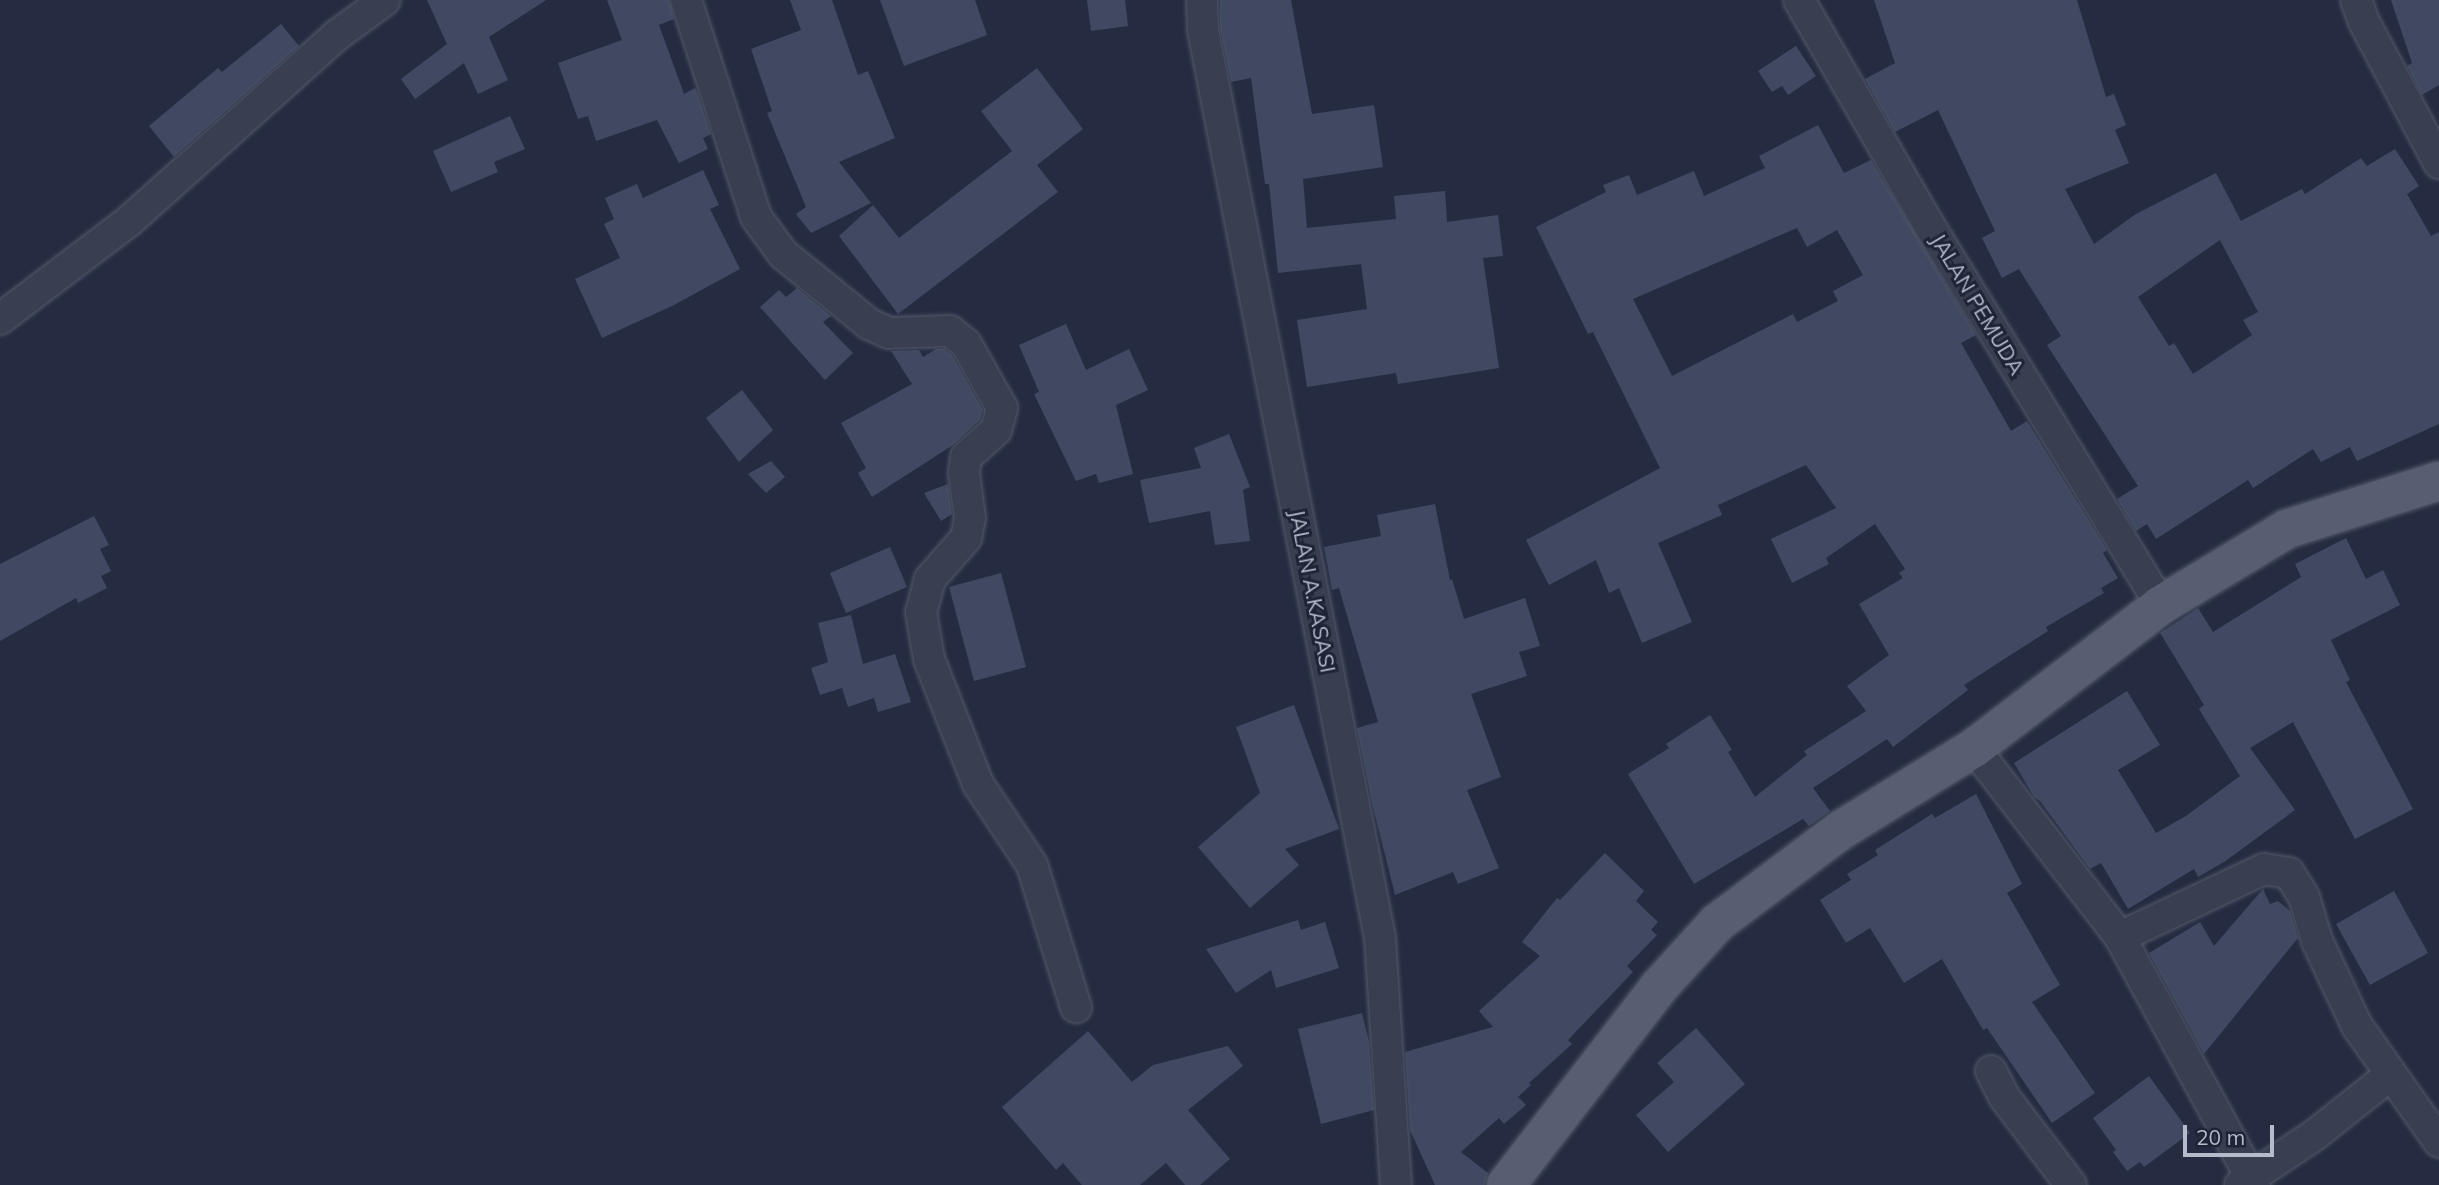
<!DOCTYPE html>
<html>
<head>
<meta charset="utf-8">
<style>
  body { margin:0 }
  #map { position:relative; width:2439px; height:1185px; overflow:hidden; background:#252c41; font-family:Mulish,sans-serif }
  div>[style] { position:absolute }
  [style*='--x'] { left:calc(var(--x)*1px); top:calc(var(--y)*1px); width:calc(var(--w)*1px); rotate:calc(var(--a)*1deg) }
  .building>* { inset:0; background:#414962 }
  .roads { filter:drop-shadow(0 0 2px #545a6b) drop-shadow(0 0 2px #545a6b) }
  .minor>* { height:30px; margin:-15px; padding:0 15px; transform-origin:15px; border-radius:15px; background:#393f51 }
  .major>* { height:38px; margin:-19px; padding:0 19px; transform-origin:19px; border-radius:19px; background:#575e71 }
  span { translate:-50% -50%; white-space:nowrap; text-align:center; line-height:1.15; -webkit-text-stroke:6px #1e2436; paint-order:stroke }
  .street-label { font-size:21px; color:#b6bbcb }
  .scale { position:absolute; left:2183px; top:1125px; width:91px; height:32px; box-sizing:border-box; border:4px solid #b6bbcb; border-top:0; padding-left:9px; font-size:21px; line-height:24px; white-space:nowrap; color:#b6bbcb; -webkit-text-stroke:5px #1e2436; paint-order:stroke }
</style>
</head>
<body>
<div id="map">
  <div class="building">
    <div style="clip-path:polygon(427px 0,546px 0,489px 37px,508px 80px,478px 94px,464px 63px,415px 99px,401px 79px,447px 44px)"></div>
    <div style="clip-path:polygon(607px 0,669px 0,674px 19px,659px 25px,684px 94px,695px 88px,698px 94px,711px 134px,703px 138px,708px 149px,679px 163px,657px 120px,596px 141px,588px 116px,578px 119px,558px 63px,622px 40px)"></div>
    <div style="clip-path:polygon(790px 0,832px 0,858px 75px,868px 71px,895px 138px,839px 162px,871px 203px,811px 233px,796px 214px,806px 207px,767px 113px,772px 111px,751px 49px,801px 30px)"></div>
    <div style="clip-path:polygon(880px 0,975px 0,987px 35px,904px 66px)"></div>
    <div style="clip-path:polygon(1087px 0,1125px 0,1128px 26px,1091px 31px)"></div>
    <div style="clip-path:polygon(1220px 0,1291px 0,1312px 114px,1374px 105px,1383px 167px,1303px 179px,1307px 228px,1396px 219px,1394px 196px,1445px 191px,1447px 222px,1498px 215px,1503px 256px,1483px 258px,1499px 368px,1398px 384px,1396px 373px,1307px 387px,1297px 320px,1367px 309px,1361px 264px,1278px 273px,1269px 184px,1265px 184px,1251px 78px,1231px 82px,1220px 28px)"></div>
    <div style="clip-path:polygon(evenodd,1874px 0,2077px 0,2106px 97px,2114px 94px,2126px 125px,2115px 130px,2129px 163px,2065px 189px,2094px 244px,2136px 214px,2216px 173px,2241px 221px,2302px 189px,2305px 194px,2361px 158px,2367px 166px,2395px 149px,2419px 186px,2407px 194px,2431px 236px,2439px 232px,2439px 424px,2357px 461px,2350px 447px,2321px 462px,2313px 449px,2253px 488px,2248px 480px,2156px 539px,2147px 524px,2136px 531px,2117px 499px,2138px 486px,2047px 345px,2061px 336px,2019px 269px,2002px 278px,1982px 238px,1995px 231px,1938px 110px,1895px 132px,1865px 79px,1895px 63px,1874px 0,2220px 240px,2258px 312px,2243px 320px,2252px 335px,2193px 374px,2174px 343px,2169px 346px,2138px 297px,2220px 240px)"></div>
    <div style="clip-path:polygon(2391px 0,2439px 0,2439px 85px,2422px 95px,2407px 66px,2412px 63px)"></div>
    <div style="clip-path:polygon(281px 24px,299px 46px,174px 157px,149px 126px,218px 68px,222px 72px)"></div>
    <div style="clip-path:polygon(1796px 46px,1816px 76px,1788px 95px,1782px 86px,1772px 92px,1758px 71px)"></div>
    <div style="clip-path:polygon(1037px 68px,1083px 129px,1037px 165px,1058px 192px,898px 314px,839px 236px,873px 205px,899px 238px,1012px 151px,981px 111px)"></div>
    <div style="clip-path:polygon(510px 116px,525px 149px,494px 162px,498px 172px,451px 192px,433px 151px)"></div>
    <div style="clip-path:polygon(evenodd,1818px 125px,1844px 173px,1871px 160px,1976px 335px,1961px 343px,2011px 431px,2027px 421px,2107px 550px,2103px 553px,2118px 578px,2101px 588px,2104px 593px,2046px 627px,2048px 631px,1964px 685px,1968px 690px,1893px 747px,1887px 739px,1813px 788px,1830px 811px,1809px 826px,1803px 819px,1694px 884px,1628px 774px,1669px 748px,1666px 744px,1710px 715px,1732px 750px,1728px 752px,1755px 797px,1807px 755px,1804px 751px,1866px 711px,1847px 686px,1889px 655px,1859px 604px,1903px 578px,1899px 573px,1905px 569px,1875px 524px,1826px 558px,1829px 564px,1792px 583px,1771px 539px,1836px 508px,1806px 465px,1718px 505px,1722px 515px,1658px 543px,1692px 622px,1642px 643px,1619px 588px,1609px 593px,1596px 560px,1549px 585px,1526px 540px,1660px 468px,1593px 332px,1588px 334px,1536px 227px,1606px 192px,1603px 185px,1629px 175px,1637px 195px,1694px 171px,1704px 196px,1765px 168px,1759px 156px,1818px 125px,1797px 228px,1807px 247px,1837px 230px,1863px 275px,1833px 291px,1838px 301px,1797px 322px,1793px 314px,1672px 376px,1633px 299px,1797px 228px)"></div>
    <div style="clip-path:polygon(703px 170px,719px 205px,710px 209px,740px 269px,674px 305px,602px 338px,575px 279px,620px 258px,604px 224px,614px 219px,605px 198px,637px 184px,643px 198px)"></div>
    <div style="clip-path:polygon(797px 288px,831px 316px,823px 322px,853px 353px,825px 380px,760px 307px,779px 290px,786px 297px)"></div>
    <div style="clip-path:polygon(1066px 324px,1086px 370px,1129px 349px,1148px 390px,1116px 405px,1133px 474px,1099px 483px,1096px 474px,1076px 481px,1034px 394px,1039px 392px,1019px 345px)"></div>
    <div style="clip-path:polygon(936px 349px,944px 349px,952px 355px,983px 410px,980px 420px,953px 445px,872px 497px,858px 473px,866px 468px,841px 423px,912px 384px,891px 351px,919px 350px,923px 357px)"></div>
    <div style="clip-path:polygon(742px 390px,773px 430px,739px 462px,706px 418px)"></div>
    <div style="clip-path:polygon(1229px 434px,1250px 487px,1243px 490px,1250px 541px,1215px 545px,1210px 511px,1149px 523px,1140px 480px,1201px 468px,1194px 448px)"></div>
    <div style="clip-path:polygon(771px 461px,785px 477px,766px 493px,748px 474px)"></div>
    <div style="clip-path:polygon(948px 484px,952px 514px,941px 521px,924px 493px)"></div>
    <div style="clip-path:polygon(1435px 504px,1450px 580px,1452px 579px,1464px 619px,1525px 598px,1540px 646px,1519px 652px,1527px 676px,1471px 694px,1501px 777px,1467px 790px,1499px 868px,1458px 884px,1453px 872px,1395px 895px,1372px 803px,1357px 728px,1378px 722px,1339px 588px,1332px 590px,1324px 547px,1381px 536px,1377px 515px)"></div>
    <div style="clip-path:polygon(94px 516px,109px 545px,100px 549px,111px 571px,101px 576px,107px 588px,78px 603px,76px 598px,0 641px,0 564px)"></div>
    <div style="clip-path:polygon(2346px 538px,2366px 579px,2383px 570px,2400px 605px,2331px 640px,2350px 680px,2346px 682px,2413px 809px,2355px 839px,2293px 722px,2250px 748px,2295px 810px,2224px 862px,2198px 877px,2194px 869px,2128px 909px,2101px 863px,2090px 869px,2040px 801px,2034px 797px,2014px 763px,2127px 691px,2160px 745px,2118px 770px,2156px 833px,2186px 816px,2240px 776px,2199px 709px,2204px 705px,2160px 633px,2198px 608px,2213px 632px,2301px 577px,2295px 564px)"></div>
    <div style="clip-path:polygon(890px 547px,907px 587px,846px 613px,830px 573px)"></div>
    <div style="clip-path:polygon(1001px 573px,1026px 667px,974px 681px,949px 587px)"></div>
    <div style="clip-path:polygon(851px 615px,863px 664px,895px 654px,911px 702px,878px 712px,874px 698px,848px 707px,842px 688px,820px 695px,811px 668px,828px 662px,818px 623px)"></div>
    <div style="clip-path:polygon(1294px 705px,1339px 829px,1285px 849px,1299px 865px,1250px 908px,1198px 847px,1260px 793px,1236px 727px)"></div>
    <div style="clip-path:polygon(1976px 794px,2022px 884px,2007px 893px,2060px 985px,2032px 1002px,2095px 1093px,2052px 1123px,1987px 1028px,1983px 1030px,1942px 959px,1904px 983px,1870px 928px,1846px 943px,1820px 900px,1851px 880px,1847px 874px,1878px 855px,1875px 850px,1932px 814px,1935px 818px)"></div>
    <div style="clip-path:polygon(1605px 853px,1644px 891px,1636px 901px,1658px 922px,1651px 930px,1657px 935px,1627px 966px,1633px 972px,1568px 1040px,1572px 1044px,1529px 1083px,1531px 1085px,1518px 1097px,1526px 1105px,1504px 1124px,1499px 1118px,1461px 1152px,1488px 1173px,1485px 1185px,1435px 1185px,1410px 1130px,1405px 1052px,1493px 1027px,1479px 1011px,1540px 956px,1522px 942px,1557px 898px,1560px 900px)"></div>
    <div style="clip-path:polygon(2263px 889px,2270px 904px,2278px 901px,2290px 911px,2298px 938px,2204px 1054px,2149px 953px,2200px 922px,2214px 946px)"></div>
    <div style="clip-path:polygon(2394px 891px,2428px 953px,2370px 985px,2336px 924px)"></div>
    <div style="clip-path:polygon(1298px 920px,1301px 930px,1325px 922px,1339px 968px,1276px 988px,1271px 970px,1236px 993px,1206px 949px)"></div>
    <div style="clip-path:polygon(1362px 1013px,1369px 1042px,1374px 1110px,1321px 1124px,1298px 1029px)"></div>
    <div style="clip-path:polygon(1696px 1028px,1745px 1084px,1668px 1152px,1636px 1115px,1674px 1082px,1657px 1063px)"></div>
    <div style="clip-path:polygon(1088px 1031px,1132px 1082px,1153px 1065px,1228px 1046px,1243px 1066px,1188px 1110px,1230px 1159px,1200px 1185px,1185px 1185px,1166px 1163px,1140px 1185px,1082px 1185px,1063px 1163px,1056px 1170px,1002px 1107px)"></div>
    <div style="clip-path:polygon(2149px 1076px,2190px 1133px,2144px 1167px,2140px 1162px,2127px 1171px,2113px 1152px,2116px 1150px,2093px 1118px)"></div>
  </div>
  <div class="roads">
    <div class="minor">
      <div style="--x:686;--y:0;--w:228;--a:72.1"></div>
      <div style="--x:756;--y:217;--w:46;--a:53.9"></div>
      <div style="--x:783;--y:254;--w:111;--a:39.1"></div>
      <div style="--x:869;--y:324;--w:22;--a:24"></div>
      <div style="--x:889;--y:333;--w:61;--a:-1.9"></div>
      <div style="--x:950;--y:331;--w:21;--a:39"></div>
      <div style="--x:966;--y:344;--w:73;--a:60.6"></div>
      <div style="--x:1002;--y:408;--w:23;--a:105"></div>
      <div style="--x:996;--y:430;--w:40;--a:138"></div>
      <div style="--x:966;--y:457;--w:17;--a:97"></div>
      <div style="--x:964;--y:474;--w:44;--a:82.2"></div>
      <div style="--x:970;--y:518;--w:20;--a:101"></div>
      <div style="--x:966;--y:538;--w:55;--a:131.3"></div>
      <div style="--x:930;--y:579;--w:34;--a:105"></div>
      <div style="--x:921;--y:612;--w:48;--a:80.3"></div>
      <div style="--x:929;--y:659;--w:134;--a:68.6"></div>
      <div style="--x:978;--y:784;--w:97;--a:56.3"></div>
      <div style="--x:1032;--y:865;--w:149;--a:72.8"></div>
      <div style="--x:1202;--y:0;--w:30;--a:88"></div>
      <div style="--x:1203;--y:30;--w:925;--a:78.97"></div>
      <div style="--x:1380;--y:938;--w:248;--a:86.3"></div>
      <div style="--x:1799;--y:0;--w:260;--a:60"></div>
      <div style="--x:1929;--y:225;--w:445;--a:58.6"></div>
      <div style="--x:2356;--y:0;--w:23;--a:70"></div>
      <div style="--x:2364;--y:22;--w:160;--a:62"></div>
      <div style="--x:0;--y:319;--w:161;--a:-37.2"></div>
      <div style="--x:128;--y:222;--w:280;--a:-41.8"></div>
      <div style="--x:337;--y:35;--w:59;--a:-36.1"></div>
      <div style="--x:1974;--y:748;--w:239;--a:52.3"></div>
      <div style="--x:2120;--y:937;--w:282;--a:61.4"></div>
      <div style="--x:2120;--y:937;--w:159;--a:-25.3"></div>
      <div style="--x:2264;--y:869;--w:25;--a:9"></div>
      <div style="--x:2289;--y:873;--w:28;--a:58"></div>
      <div style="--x:2304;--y:897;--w:46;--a:73.5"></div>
      <div style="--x:2317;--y:941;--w:94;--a:64.8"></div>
      <div style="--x:2357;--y:1026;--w:142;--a:54.7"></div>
      <div style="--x:1991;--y:1071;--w:30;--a:63"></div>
      <div style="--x:2005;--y:1098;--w:109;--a:52.8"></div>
      <div style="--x:2240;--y:1185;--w:92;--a:-33.9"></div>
      <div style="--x:2316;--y:1134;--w:93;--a:-38.5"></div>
    </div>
    <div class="major">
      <div style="--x:1506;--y:1185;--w:250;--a:-52.3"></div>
      <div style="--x:1659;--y:987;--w:86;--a:-47.8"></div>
      <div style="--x:1717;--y:923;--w:155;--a:-36.9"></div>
      <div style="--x:1841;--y:830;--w:156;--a:-31.7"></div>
      <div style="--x:1974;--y:748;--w:235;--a:-37.4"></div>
      <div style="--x:2161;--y:605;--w:147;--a:-31.1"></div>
      <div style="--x:2287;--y:529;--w:159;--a:-17.5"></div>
    </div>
  </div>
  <div class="street-label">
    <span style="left:1978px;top:304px;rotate:59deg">JALAN PEMUDA</span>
    <span style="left:1313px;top:591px;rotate:79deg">JALAN A.KASASI</span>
  </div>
  <div class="scale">20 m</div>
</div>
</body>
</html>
